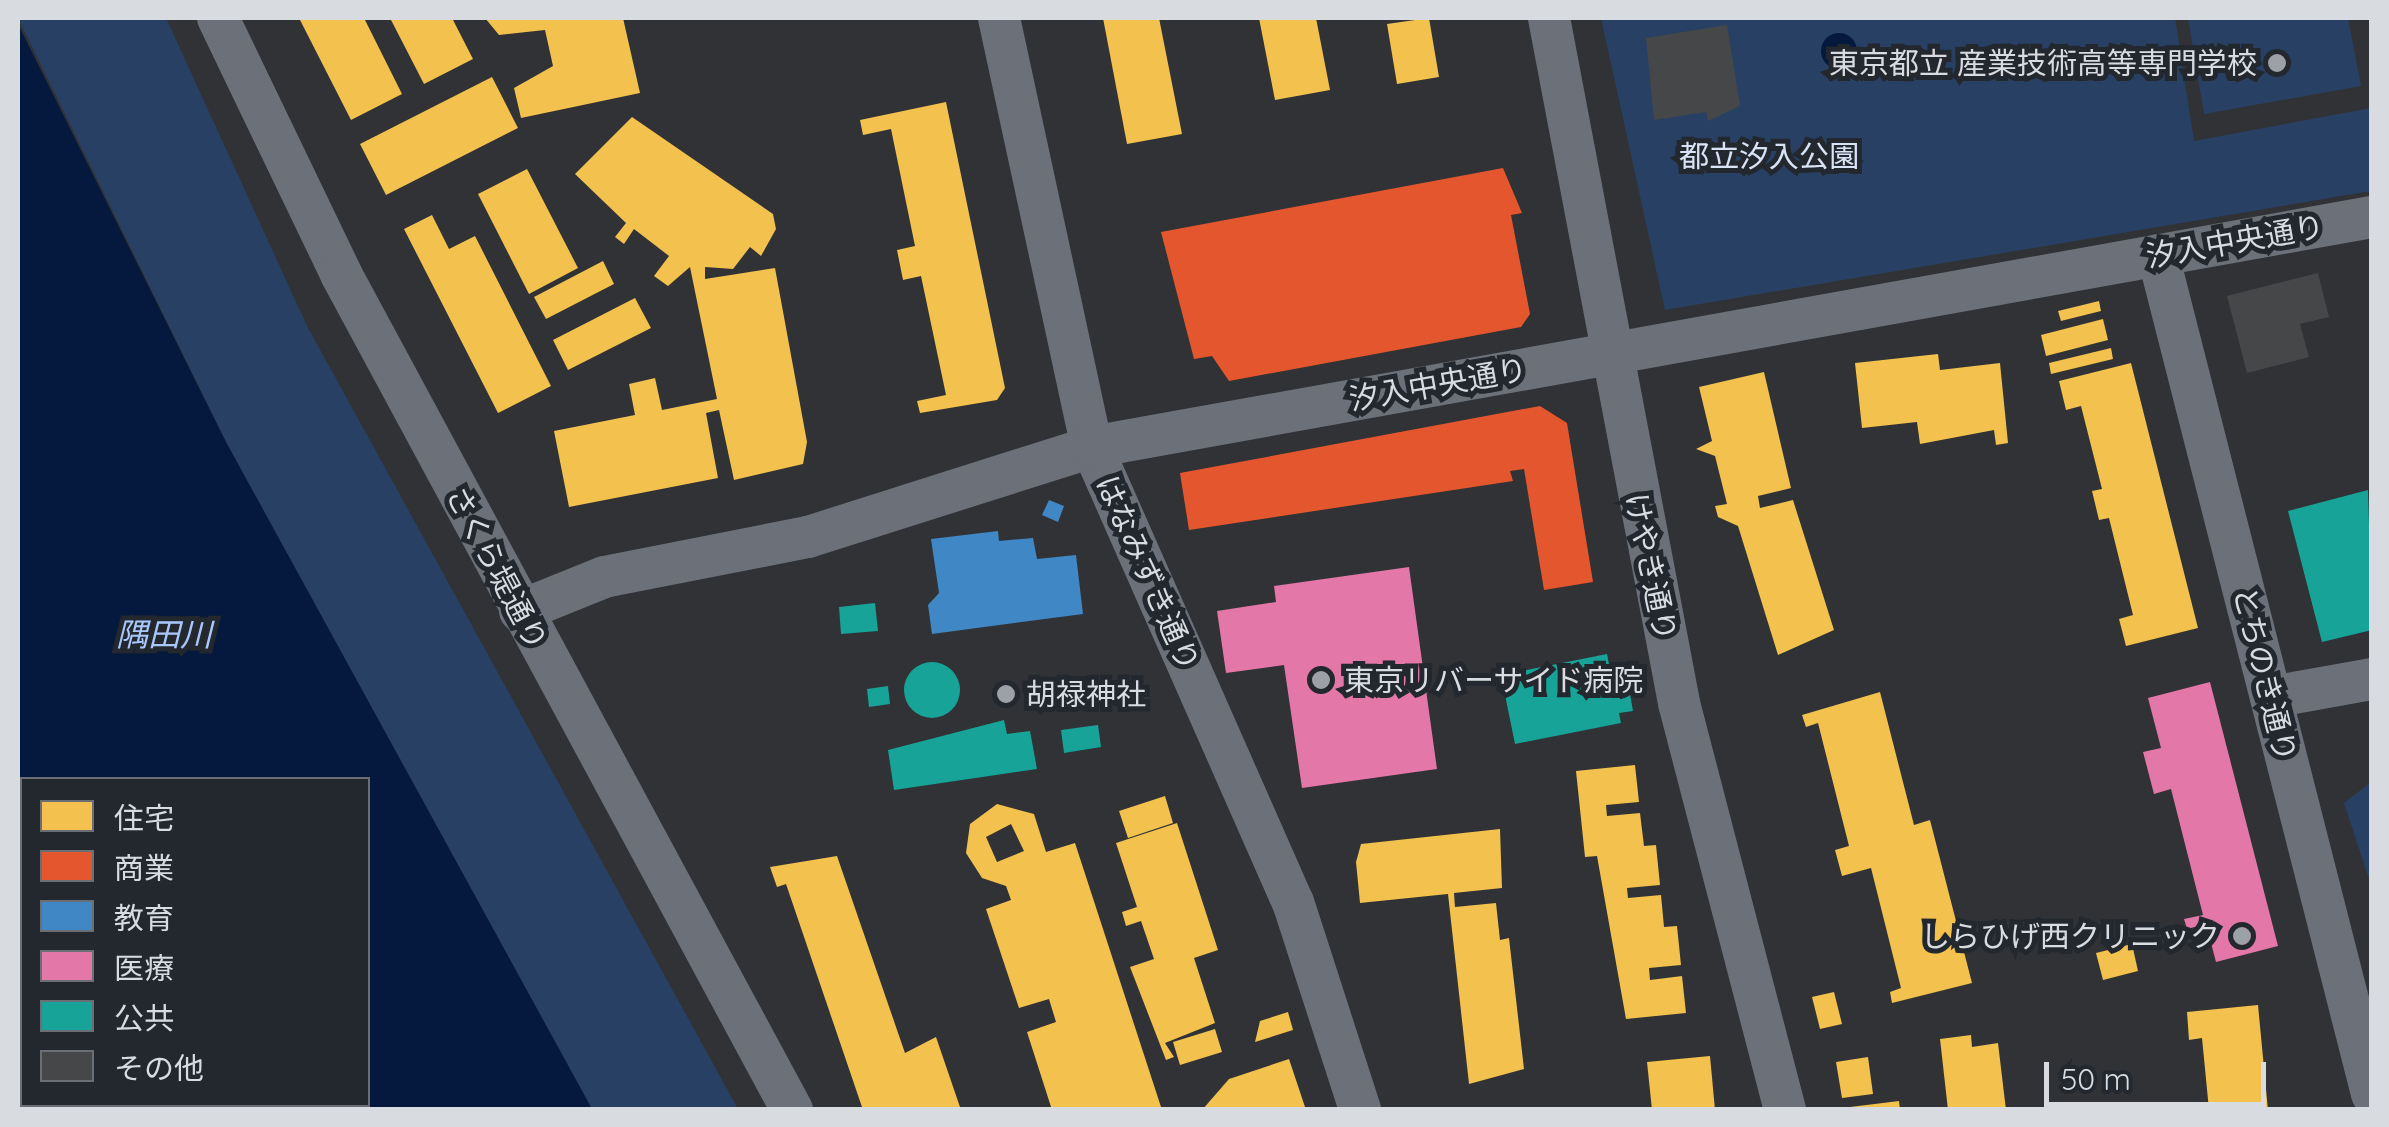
<!DOCTYPE html>
<html>
<head>
<meta charset="utf-8">
<style>
  body { margin:0 }
  #map { position:relative; width:2389px; height:1127px; overflow:hidden; background:#303235; font-family:Quicksand,"Noto Sans JP",sans-serif }
  div>[style] { position:absolute }
  [style*='--x'] { left:calc(var(--x)*1px); top:calc(var(--y)*1px); width:calc(var(--w)*1px); rotate:calc(var(--a)*1deg) }
  .green>* { inset:0; background:#294065 }
  .water>* { inset:0; background:#05193e }
  .round { border-radius:50% }
  .homes>* { inset:0; background:#f2c14e }
  .shops>* { inset:0; background:#e4572e }
  .schools>* { inset:0; background:#3f88c5 }
  .health>* { inset:0; background:#e377a8 }
  .public>* { inset:0; background:#17a398 }
  .building>* { inset:0; background:#454749 }
  .minor>* { height:42px; margin:-21px; padding:0 21px; transform-origin:21px; border-radius:21px; background:#6b7079 }
  .dots>* { width:28px; height:28px; translate:-50% -50%; box-sizing:border-box; border:5px solid #23272e; border-radius:50% }
  span { translate:-50% -50%; white-space:nowrap; text-align:center; line-height:1.15; -webkit-text-stroke:10px #23272e; paint-order:stroke }
  .poi-label { font-size:30px; color:#d8dbdf }
  .right { translate:-100% -50%; text-align:right }
  .left { translate:0 -50%; text-align:left }
  .park-label { font-size:30px; color:#d8e3f5 }
  .street-label { font-size:30px; color:#d8dbdf }
  .water-label { font-size:32px; color:#a8c8fc; font-style:italic }
  .frame { position:absolute; inset:0; border:20px solid #d8dbdf; pointer-events:none }
  .legend { position:absolute; left:20px; top:777px; width:350px; height:330px; box-sizing:border-box; background:#23272e; border:2px solid #6b6f75; margin:0; padding:12px 18px; list-style:none; font-size:30px; color:#d8dbdf }
  .legend li { display:flex; align-items:center; gap:20px; height:50px }
  .legend b { width:50px; border:2px solid #6b6f75 }
  .scale { position:absolute; left:2044px; top:1062px; width:222px; height:45px; box-sizing:border-box; border:5px solid #d8dbdf; border-top:0; padding-left:12px; font-size:30px; line-height:35px; white-space:nowrap; color:#d8dbdf; -webkit-text-stroke:8px #23272e; paint-order:stroke }
</style>
</head>
<body>
<div id="map">
  <div class="green">
    <div style="clip-path:polygon(18px 18px,166px 18px,307px 326px,738px 1109px,592px 1109px,226px 442px)"></div>
    <div style="clip-path:polygon(1601px 18px,2175px 18px,2194px 141px,2371px 108px,2371px 191px,1665px 310px)"></div>
    <div style="clip-path:polygon(2188px 18px,2348px 18px,2361px 86px,2204px 114px)"></div>
    <div style="clip-path:polygon(2371px 782px,2371px 885px,2344px 803px)"></div>
  </div>
  <div class="water">
    <div style="clip-path:polygon(18px 24px,226px 442px,592px 1109px,130px 1109px,368px 1104px,368px 780px,22px 780px,22px 936px,18px 928px)"></div>
    <div class="round" style="left:1821px;top:33px;width:36px;height:36px"></div>
  </div>
  <div class="homes">
    <div style="clip-path:polygon(299px 18px,364px 18px,402px 94px,351px 120px)"></div>
    <div style="clip-path:polygon(390px 18px,452px 18px,473px 59px,424px 84px)"></div>
    <div style="clip-path:polygon(485px 18px,623px 18px,640px 93px,521px 118px,514px 88px,553px 66px,545px 30px,499px 35px)"></div>
    <div style="clip-path:polygon(1103px 18px,1159px 18px,1182px 134px,1127px 144px)"></div>
    <div style="clip-path:polygon(1259px 18px,1316px 18px,1330px 90px,1275px 100px)"></div>
    <div style="clip-path:polygon(1429px 18px,1439px 77px,1397px 84px,1387px 24px)"></div>
    <div style="clip-path:polygon(492px 77px,518px 128px,386px 195px,360px 144px)"></div>
    <div style="clip-path:polygon(946px 102px,1005px 388px,997px 400px,920px 413px,917px 401px,946px 395px,921px 276px,903px 280px,897px 250px,915px 246px,891px 129px,863px 135px,860px 120px)"></div>
    <div style="clip-path:polygon(632px 117px,773px 214px,776px 229px,761px 256px,750px 247px,733px 269px,705px 267px,705px 279px,775px 268px,807px 442px,803px 464px,734px 480px,719px 410px,706px 413px,718px 478px,569px 507px,554px 431px,635px 415px,629px 384px,655px 378px,662px 410px,717px 399px,690px 267px,668px 286px,654px 276px,669px 256px,634px 229px,624px 244px,615px 237px,626px 223px,575px 174px)"></div>
    <div style="clip-path:polygon(527px 169px,578px 268px,529px 294px,478px 194px)"></div>
    <div style="clip-path:polygon(432px 215px,449px 249px,475px 236px,551px 386px,498px 413px,404px 229px)"></div>
    <div style="clip-path:polygon(603px 261px,614px 284px,546px 319px,534px 297px)"></div>
    <div style="clip-path:polygon(635px 298px,651px 328px,568px 370px,553px 340px)"></div>
    <div style="clip-path:polygon(2099px 301px,2101px 311px,2061px 321px,2058px 311px)"></div>
    <div style="clip-path:polygon(2103px 319px,2108px 340px,2046px 356px,2041px 335px)"></div>
    <div style="clip-path:polygon(2111px 348px,2113px 359px,2051px 374px,2049px 363px)"></div>
    <div style="clip-path:polygon(1938px 354px,1940px 370px,2000px 363px,2008px 443px,1996px 445px,1994px 430px,1920px 444px,1917px 422px,1862px 428px,1855px 363px)"></div>
    <div style="clip-path:polygon(2131px 363px,2198px 628px,2126px 646px,2119px 619px,2133px 615px,2109px 518px,2099px 520px,2092px 491px,2102px 489px,2081px 406px,2066px 410px,2059px 381px)"></div>
    <div style="clip-path:polygon(1764px 372px,1791px 488px,1758px 496px,1760px 508px,1793px 500px,1834px 630px,1778px 655px,1738px 526px,1718px 517px,1715px 506px,1727px 504px,1715px 456px,1696px 449px,1712px 441px,1699px 387px)"></div>
    <div style="clip-path:polygon(1880px 692px,1914px 825px,1930px 820px,1972px 983px,1892px 1003px,1890px 992px,1901px 988px,1871px 868px,1842px 876px,1835px 850px,1849px 846px,1818px 723px,1806px 727px,1802px 715px)"></div>
    <div style="clip-path:polygon(1635px 765px,1639px 802px,1606px 805px,1607px 816px,1640px 813px,1644px 846px,1656px 845px,1660px 885px,1627px 888px,1628px 898px,1661px 895px,1664px 927px,1677px 926px,1681px 965px,1649px 968px,1650px 980px,1682px 976px,1686px 1013px,1626px 1019px,1597px 856px,1585px 857px,1576px 771px)"></div>
    <div style="clip-path:polygon(1165px 796px,1173px 823px,1128px 838px,1119px 811px)"></div>
    <div style="clip-path:polygon(evenodd,997px 804px,1034px 814px,1046px 852px,1075px 843px,1162px 1110px,1052px 1110px,1027px 1032px,1056px 1022px,1049px 999px,1019px 1008px,986px 909px,1011px 900px,1006px 886px,982px 878px,966px 853px,970px 824px,997px 804px,1011px 824px,1024px 851px,997px 862px,986px 837px,1011px 824px)"></div>
    <div style="clip-path:polygon(1177px 823px,1218px 950px,1194px 958px,1215px 1023px,1165px 1043px,1174px 1057px,1166px 1060px,1130px 967px,1154px 959px,1141px 921px,1126px 926px,1122px 912px,1137px 907px,1116px 843px)"></div>
    <div style="clip-path:polygon(1500px 829px,1502px 888px,1454px 893px,1455px 907px,1496px 903px,1500px 940px,1509px 938px,1524px 1069px,1469px 1084px,1448px 894px,1360px 903px,1356px 862px,1361px 844px)"></div>
    <div style="clip-path:polygon(837px 856px,905px 1053px,936px 1037px,961px 1110px,863px 1110px,786px 884px,777px 887px,770px 867px)"></div>
    <div style="clip-path:polygon(2132px 944px,2138px 971px,2103px 980px,2096px 953px)"></div>
    <div style="clip-path:polygon(1834px 992px,1842px 1024px,1820px 1029px,1812px 997px)"></div>
    <div style="clip-path:polygon(2258px 1005px,2268px 1110px,2209px 1110px,2202px 1038px,2189px 1040px,2187px 1012px)"></div>
    <div style="clip-path:polygon(1288px 1012px,1293px 1030px,1255px 1042px,1260px 1021px)"></div>
    <div style="clip-path:polygon(1215px 1029px,1222px 1052px,1180px 1065px,1173px 1042px)"></div>
    <div style="clip-path:polygon(1971px 1035px,1972px 1047px,1998px 1043px,2006px 1110px,1948px 1110px,1940px 1039px)"></div>
    <div style="clip-path:polygon(1710px 1056px,1715px 1110px,1652px 1110px,1647px 1062px)"></div>
    <div style="clip-path:polygon(1868px 1057px,1873px 1094px,1842px 1098px,1836px 1062px)"></div>
    <div style="clip-path:polygon(1289px 1059px,1306px 1110px,1202px 1110px,1229px 1079px)"></div>
    <div style="clip-path:polygon(1899px 1101px,1900px 1110px,1850px 1110px,1850px 1107px)"></div>
  </div>
  <div class="shops">
    <div style="clip-path:polygon(1503px 168px,1522px 213px,1511px 215px,1530px 314px,1521px 327px,1229px 381px,1212px 356px,1194px 359px,1161px 232px)"></div>
    <div style="clip-path:polygon(1540px 406px,1567px 423px,1593px 582px,1544px 590px,1524px 469px,1510px 471px,1513px 481px,1189px 530px,1180px 473px)"></div>
  </div>
  <div class="schools">
    <div style="clip-path:polygon(1049px 500px,1064px 506px,1058px 522px,1042px 515px)"></div>
    <div style="clip-path:polygon(998px 531px,999px 541px,1033px 538px,1037px 559px,1076px 555px,1083px 614px,932px 634px,928px 605px,939px 593px,931px 539px)"></div>
  </div>
  <div class="health">
    <div style="clip-path:polygon(1409px 567px,1437px 769px,1302px 788px,1284px 665px,1226px 673px,1217px 611px,1276px 602px,1274px 586px)"></div>
    <div style="clip-path:polygon(2210px 682px,2278px 946px,2216px 962px,2206px 924px,2187px 929px,2184px 919px,2203px 915px,2171px 789px,2154px 794px,2143px 752px,2161px 748px,2148px 698px)"></div>
  </div>
  <div class="public">
    <div style="clip-path:polygon(2368px 490px,2372px 630px,2322px 642px,2288px 511px)"></div>
    <div style="clip-path:polygon(875px 603px,878px 631px,841px 634px,839px 607px)"></div>
    <div style="clip-path:polygon(1607px 654px,1613px 686px,1628px 683px,1633px 711px,1619px 713px,1621px 723px,1515px 744px,1501px 675px)"></div>
    <div class="round" style="left:904px;top:662px;width:56px;height:56px"></div>
    <div style="clip-path:polygon(888px 686px,890px 704px,869px 707px,867px 689px)"></div>
    <div style="clip-path:polygon(1004px 720px,1007px 734px,1030px 731px,1037px 769px,894px 790px,888px 750px)"></div>
    <div style="clip-path:polygon(1098px 725px,1101px 747px,1064px 753px,1061px 730px)"></div>
  </div>
  <div class="building">
    <div style="clip-path:polygon(1727px 25px,1740px 106px,1708px 121px,1706px 112px,1654px 120px,1646px 38px)"></div>
    <div style="clip-path:polygon(2318px 273px,2329px 317px,2300px 324px,2309px 357px,2247px 373px,2227px 296px)"></div>
  </div>
  <div class="minor">
    <div style="--x:218;--y:18;--w:284;--a:64.3"></div>
    <div style="--x:341;--y:274;--w:950;--a:61.65"></div>
    <div style="--x:999;--y:18;--w:439;--a:77.8"></div>
    <div style="--x:1092;--y:447;--w:497;--a:66.2"></div>
    <div style="--x:1293;--y:902;--w:219;--a:72.1"></div>
    <div style="--x:1549;--y:18;--w:697;--a:79.25"></div>
    <div style="--x:1679;--y:703;--w:421;--a:75.4"></div>
    <div style="--x:2158;--y:255;--w:866;--a:75.69"></div>
    <div style="--x:520;--y:611;--w:91;--a:-22"></div>
    <div style="--x:604;--y:577;--w:208;--a:-11.1"></div>
    <div style="--x:808;--y:537;--w:298;--a:-17.6"></div>
    <div style="--x:1092;--y:447;--w:1300;--a:-10.19"></div>
    <div style="--x:2271;--y:697;--w:103;--a:-10.1"></div>
  </div>
  <div class="dots">
    <div style="left:2277px;top:63px;background:#9da0a4"></div>
    <div style="left:1321px;top:680px;background:#9da0a4"></div>
    <div style="left:1006px;top:694px;background:#9da0a4"></div>
    <div style="left:2242px;top:936px;background:#9da0a4"></div>
  </div>
  <div class="poi-label">
    <span class="right" style="left:2257px;top:63px">東京都立 産業技術高等専門学校</span>
    <span class="left" style="left:1344px;top:680px">東京リバーサイド病院</span>
    <span class="left" style="left:1026px;top:694px">胡禄神社</span>
    <span class="right" style="left:2220px;top:936px">しらひげ西クリニック</span>
  </div>
  <div class="park-label">
    <span style="left:1769px;top:156px">都立汐入公園</span>
  </div>
  <div class="street-label">
    <span style="left:2235px;top:241px;rotate:-10deg">汐入中央通り</span>
    <span style="left:1438px;top:384px;rotate:-10deg">汐入中央通り</span>
    <span style="left:1651px;top:567px;rotate:78deg">けやき通り</span>
    <span style="left:497px;top:568px;rotate:62deg">さくら堤通り</span>
    <span style="left:1148px;top:573px;rotate:66deg">はなみずき通り</span>
    <span style="left:2265px;top:674px;rotate:76deg">とちのき通り</span>
  </div>
  <div class="water-label">
    <span style="left:164px;top:634px">隅田川</span>
  </div>
  <div class="frame"></div>
  <ul class="legend">
  <li><b style="height:28px;background:#f2c14e"></b>住宅</li>
  <li><b style="height:28px;background:#e4572e"></b>商業</li>
  <li><b style="height:28px;background:#3f88c5"></b>教育</li>
  <li><b style="height:28px;background:#e377a8"></b>医療</li>
  <li><b style="height:28px;background:#17a398"></b>公共</li>
  <li><b style="height:28px;background:#454749"></b>その他</li>
  </ul>
  <div class="scale">50 m</div>
</div>
</body>
</html>
